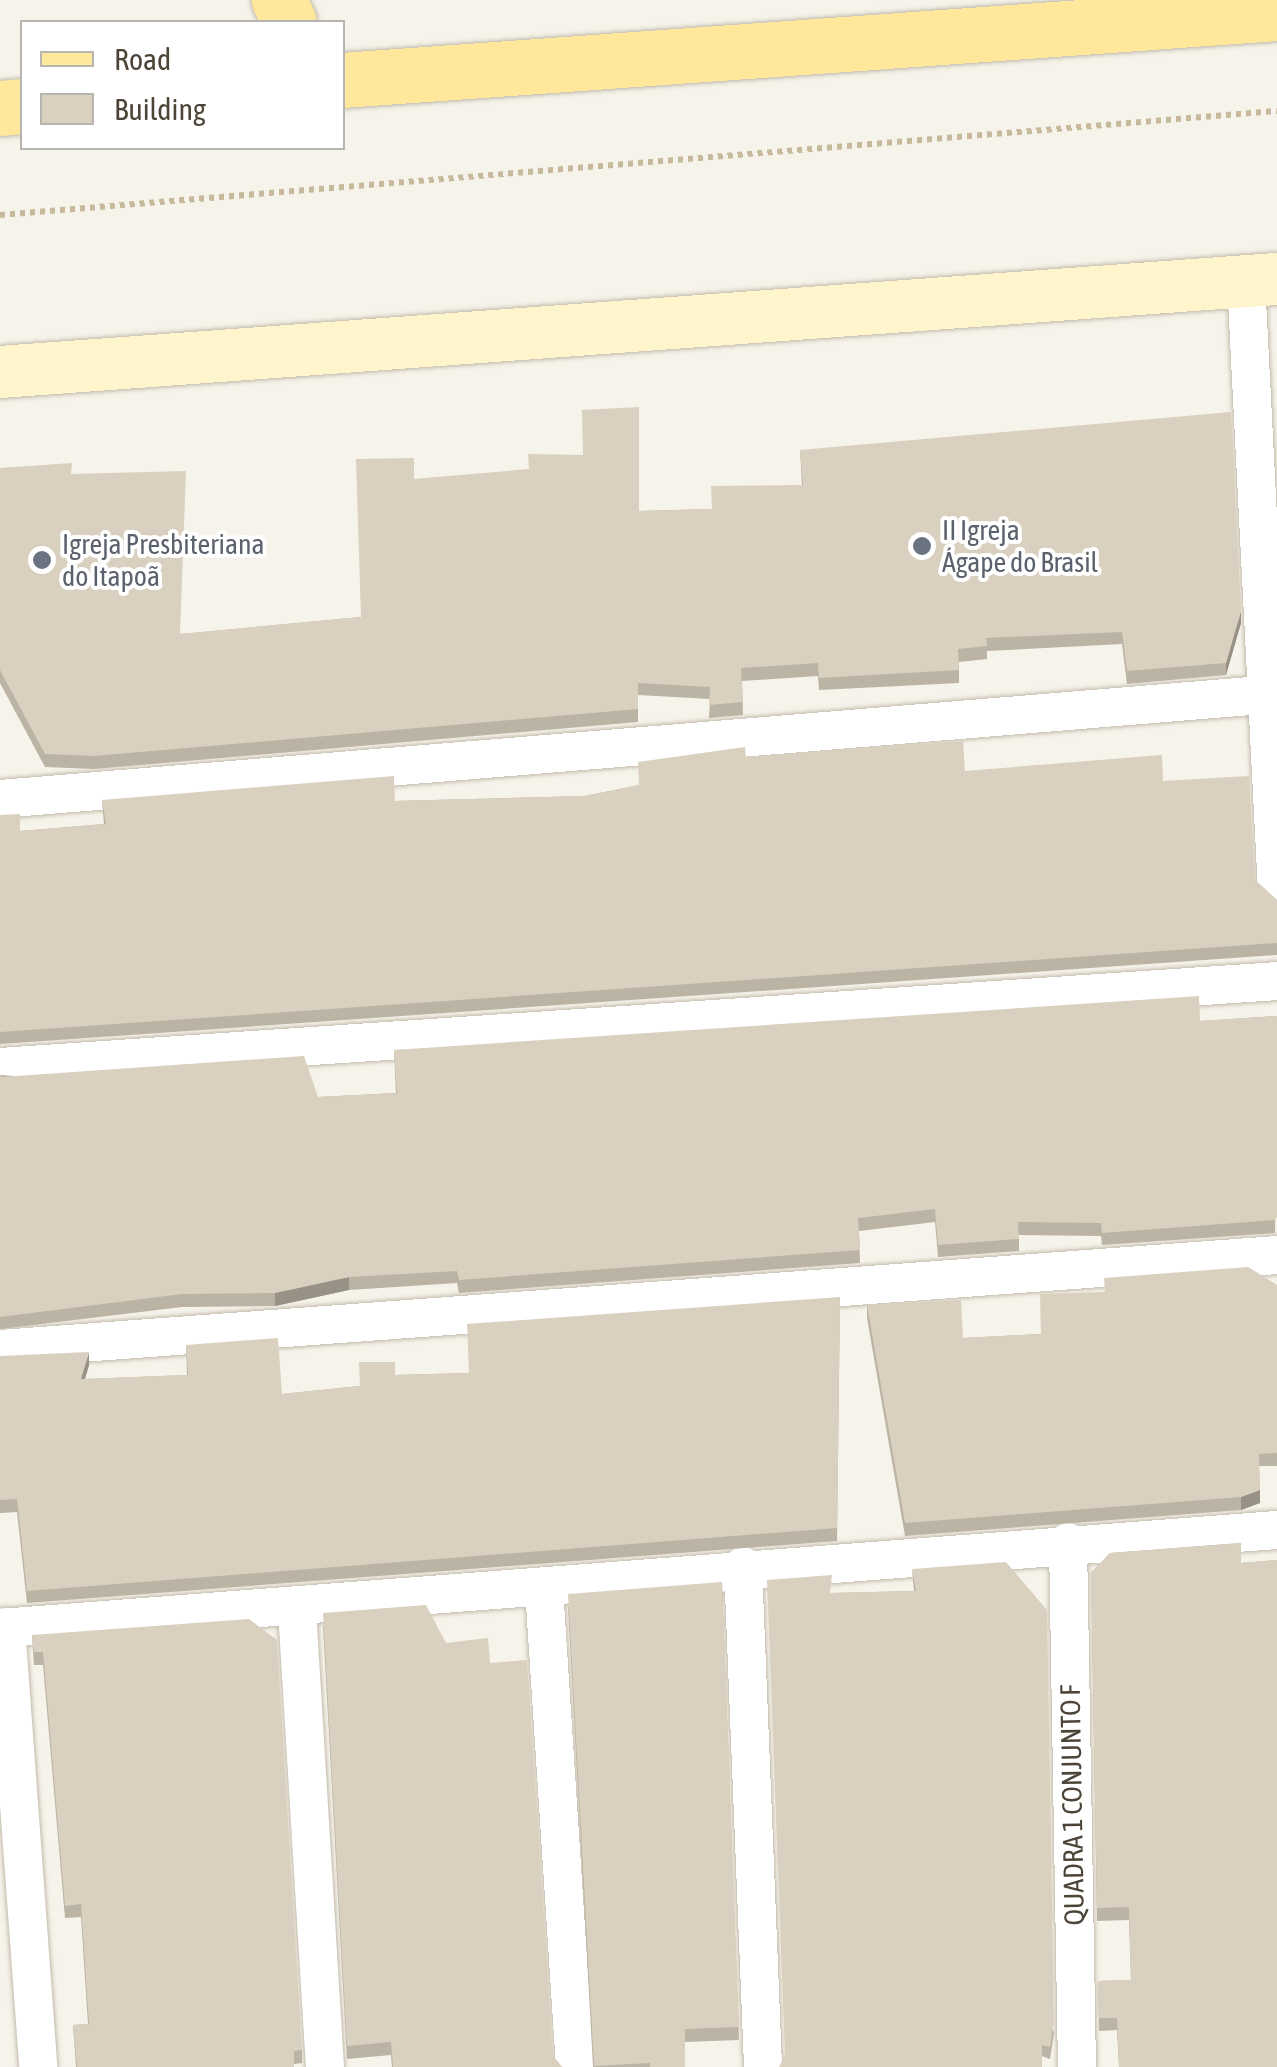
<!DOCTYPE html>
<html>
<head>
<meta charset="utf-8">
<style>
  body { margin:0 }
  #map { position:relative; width:1277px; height:2067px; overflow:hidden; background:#f6f3ea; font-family:"Asap Condensed",sans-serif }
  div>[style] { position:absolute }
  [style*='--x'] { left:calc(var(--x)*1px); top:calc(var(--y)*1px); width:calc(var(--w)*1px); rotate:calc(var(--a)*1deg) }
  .path>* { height:6px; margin-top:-3px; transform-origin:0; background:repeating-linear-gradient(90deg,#c6b99c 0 5px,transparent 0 10px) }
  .roads { filter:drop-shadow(0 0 2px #c3bcac) drop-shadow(0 0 2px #c3bcac) }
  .street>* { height:38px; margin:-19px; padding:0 19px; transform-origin:19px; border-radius:19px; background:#fff }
  .secondary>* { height:52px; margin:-26px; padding:0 26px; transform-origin:26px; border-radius:26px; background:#fff5cc }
  .primary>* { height:55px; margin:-27.5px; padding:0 27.5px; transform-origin:27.5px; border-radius:27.5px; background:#ffe89b }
  .wall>* { inset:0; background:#bbb3a4 }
  .shaded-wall>* { inset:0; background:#989286 }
  .building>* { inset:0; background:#d9d0bf }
  .dots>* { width:28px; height:28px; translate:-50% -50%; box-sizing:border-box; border:5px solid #fff; border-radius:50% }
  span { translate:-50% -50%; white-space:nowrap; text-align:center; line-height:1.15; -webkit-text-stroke:8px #fff; paint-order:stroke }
  .worship-label { font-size:28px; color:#5b616d }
  .left { translate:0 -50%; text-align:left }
  .street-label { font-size:28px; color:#4c4537 }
  .legend { position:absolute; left:20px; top:20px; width:325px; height:130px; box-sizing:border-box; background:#fff; border:2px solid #b7b5af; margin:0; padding:12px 18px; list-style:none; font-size:30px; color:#4c4537 }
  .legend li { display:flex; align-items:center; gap:20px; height:50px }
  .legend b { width:50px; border:2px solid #b7b5af }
</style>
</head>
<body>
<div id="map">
  <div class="path">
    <div style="--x:0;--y:215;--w:1281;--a:-4.66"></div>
  </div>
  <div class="roads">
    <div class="street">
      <div style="--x:1246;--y:280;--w:612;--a:87.1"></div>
      <div style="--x:0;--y:799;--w:1267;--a:-4.71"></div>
      <div style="--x:0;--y:1067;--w:1280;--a:-3.85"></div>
      <div style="--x:0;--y:1349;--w:1280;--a:-4.21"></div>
      <div style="--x:1068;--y:1542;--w:525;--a:89.02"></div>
      <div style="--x:743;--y:1566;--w:501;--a:87.71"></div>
      <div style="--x:544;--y:1588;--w:480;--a:86.3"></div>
      <div style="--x:297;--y:1610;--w:458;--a:86.5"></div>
      <div style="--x:6;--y:1627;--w:441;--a:85.8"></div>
      <div style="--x:0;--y:1628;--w:1281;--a:-4.39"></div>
    </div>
    <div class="secondary">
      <div style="--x:0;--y:372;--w:1280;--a:-4.17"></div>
    </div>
    <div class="primary">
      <div style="--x:279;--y:0;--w:24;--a:66"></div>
      <div style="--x:342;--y:80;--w:937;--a:-4.1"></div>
      <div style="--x:0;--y:108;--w:22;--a:-5"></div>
    </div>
  </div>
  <div class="wall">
    <div style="clip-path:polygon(800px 450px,1241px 623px,1226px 675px,1127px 684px,1122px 644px,987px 651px,987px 659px,959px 662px,959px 683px,819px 690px,818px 676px,742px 681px,743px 715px,709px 718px,710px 699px,638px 695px,638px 722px,94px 769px,45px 767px,0 683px,0 468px,72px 474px,181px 634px,361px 617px,414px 479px,639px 511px,712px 509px,802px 485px)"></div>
    <div style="clip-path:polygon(746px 757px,965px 771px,1163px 781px,1255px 880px,1277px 900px,1277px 955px,0 1044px,0 815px,20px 831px,104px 824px,102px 800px,395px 801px,585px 796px,639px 785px)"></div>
    <div style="clip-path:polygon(1277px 1016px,1275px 1233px,1102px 1245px,1101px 1236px,1019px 1235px,1019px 1251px,938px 1257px,935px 1222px,859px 1231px,860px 1263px,459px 1293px,457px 1283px,349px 1290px,275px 1306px,182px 1307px,0 1329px,0 1075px,318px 1097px,396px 1093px,394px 1050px,1200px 1021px)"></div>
    <div style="clip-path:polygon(1277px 1285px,1277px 1466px,1259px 1466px,1260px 1503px,1241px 1510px,905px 1536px,867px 1318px,867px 1305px,963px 1338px,1040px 1334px,1104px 1292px)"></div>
    <div style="clip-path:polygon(840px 1297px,837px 1541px,27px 1603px,17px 1512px,0 1513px,0 1356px,89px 1365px,85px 1379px,187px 1375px,186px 1345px,282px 1394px,359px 1386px,395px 1375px,468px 1373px)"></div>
    <div style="clip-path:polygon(1241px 1543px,1241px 1563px,1277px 1560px,1277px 2067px,1119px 2067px,1117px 2030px,1099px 2031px,1098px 1981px,1131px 1980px,1129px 1920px,1097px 1921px,1091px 1573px,1110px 1553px)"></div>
    <div style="clip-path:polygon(912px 1569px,1054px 2033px,1050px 2059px,1042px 2056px,785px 2055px,831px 1593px,914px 1591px)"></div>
    <div style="clip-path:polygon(722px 1582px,739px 2040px,685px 2042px,685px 2067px,593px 2067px,568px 1607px)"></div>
    <div style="clip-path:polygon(323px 1626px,446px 1643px,490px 1663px,553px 2056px,562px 2067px,392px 2067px,391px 2055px,347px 2059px)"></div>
    <div style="clip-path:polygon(32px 1635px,302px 2050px,302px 2063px,294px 2064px,294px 2067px,76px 2067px,73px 2025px,88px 2024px,81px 1917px,65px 1918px,43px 1665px,34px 1665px)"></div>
  </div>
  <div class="shaded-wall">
    <div style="clip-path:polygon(1241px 611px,1241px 623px,1226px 675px,1226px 663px)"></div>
    <div style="clip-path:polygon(349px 1277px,349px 1290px,275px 1306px,275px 1293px)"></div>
    <div style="clip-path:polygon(89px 1352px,89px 1365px,81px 1392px,81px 1379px)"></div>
    <div style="clip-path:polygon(1260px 1490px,1260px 1503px,1241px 1510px,1241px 1497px)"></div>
  </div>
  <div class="building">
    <div style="clip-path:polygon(639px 407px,639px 511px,712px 509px,711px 486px,803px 485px,800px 450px,1231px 412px,1241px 611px,1226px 663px,1127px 671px,1122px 632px,986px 638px,987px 646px,958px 649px,959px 670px,819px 678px,818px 663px,741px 668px,743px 702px,709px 705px,710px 687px,638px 683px,638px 709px,94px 756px,45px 754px,0 670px,0 468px,72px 463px,71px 474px,186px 471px,180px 634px,361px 617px,356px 459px,414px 458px,414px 479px,529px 469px,528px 454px,583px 455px,582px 410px)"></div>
    <div style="clip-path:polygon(963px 741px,965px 771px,1162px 755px,1163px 781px,1249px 776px,1255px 880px,1277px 900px,1277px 943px,0 1032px,0 815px,20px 814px,20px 831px,106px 824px,102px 800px,394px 776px,395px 801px,585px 796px,639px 785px,638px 762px,745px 747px,746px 757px)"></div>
    <div style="clip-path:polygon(1199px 996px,1200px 1021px,1277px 1016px,1277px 1217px,1275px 1220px,1102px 1233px,1101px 1223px,1018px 1222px,1019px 1239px,938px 1245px,935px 1209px,858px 1218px,860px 1250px,459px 1280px,457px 1271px,349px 1277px,275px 1293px,182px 1294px,0 1317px,0 1075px,2px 1077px,304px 1056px,318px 1097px,397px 1093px,394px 1050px)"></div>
    <div style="clip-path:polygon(1248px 1267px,1277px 1285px,1277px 1453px,1259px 1454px,1260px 1490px,1241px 1497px,905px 1523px,867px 1305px,961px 1300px,963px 1338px,1041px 1334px,1040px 1294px,1105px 1292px,1104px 1278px)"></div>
    <div style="clip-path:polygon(840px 1297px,837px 1528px,27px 1591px,17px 1499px,0 1500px,0 1356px,89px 1352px,81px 1379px,188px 1375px,186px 1345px,278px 1338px,282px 1394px,360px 1386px,359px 1362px,395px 1362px,395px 1375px,469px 1373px,467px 1324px)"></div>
    <div style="clip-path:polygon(1241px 1543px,1241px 1563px,1277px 1560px,1277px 2067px,1119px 2067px,1117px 2018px,1099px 2018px,1098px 1981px,1131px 1980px,1129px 1907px,1097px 1908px,1091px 1573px,1110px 1553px)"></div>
    <div style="clip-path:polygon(1006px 1562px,1047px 1610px,1054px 2021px,1050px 2047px,1042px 2045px,1042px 2067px,779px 2067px,785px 2055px,767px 1580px,832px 1575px,830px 1593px,916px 1591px,912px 1569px)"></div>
    <div style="clip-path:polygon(722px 1582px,739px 2027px,685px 2029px,685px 2067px,650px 2067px,650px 2063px,594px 2066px,568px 1594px)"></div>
    <div style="clip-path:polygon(426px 1605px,446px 1643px,488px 1638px,490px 1663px,527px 1660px,553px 2056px,562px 2067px,393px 2067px,391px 2042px,347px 2046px,323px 1613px)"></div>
    <div style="clip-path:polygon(249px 1619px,277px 1640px,302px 2050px,294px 2051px,294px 2067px,77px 2067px,73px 2025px,89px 2024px,81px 1904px,65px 1906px,43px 1652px,34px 1652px,32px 1635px)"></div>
  </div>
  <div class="dots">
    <div style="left:922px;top:546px;background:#6b7280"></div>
    <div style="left:42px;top:560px;background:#6b7280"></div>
  </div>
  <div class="worship-label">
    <span class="left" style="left:942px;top:546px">II Igreja<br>Ágape do Brasil</span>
    <span class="left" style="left:62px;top:560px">Igreja Presbiteriana<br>do Itapoã</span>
  </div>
  <div class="street-label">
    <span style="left:1072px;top:1805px;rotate:-91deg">QUADRA 1 CONJUNTO F</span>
  </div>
  <ul class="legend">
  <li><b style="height:12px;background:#ffe89b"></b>Road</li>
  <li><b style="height:28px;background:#d9d0bf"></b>Building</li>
  </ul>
</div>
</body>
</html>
